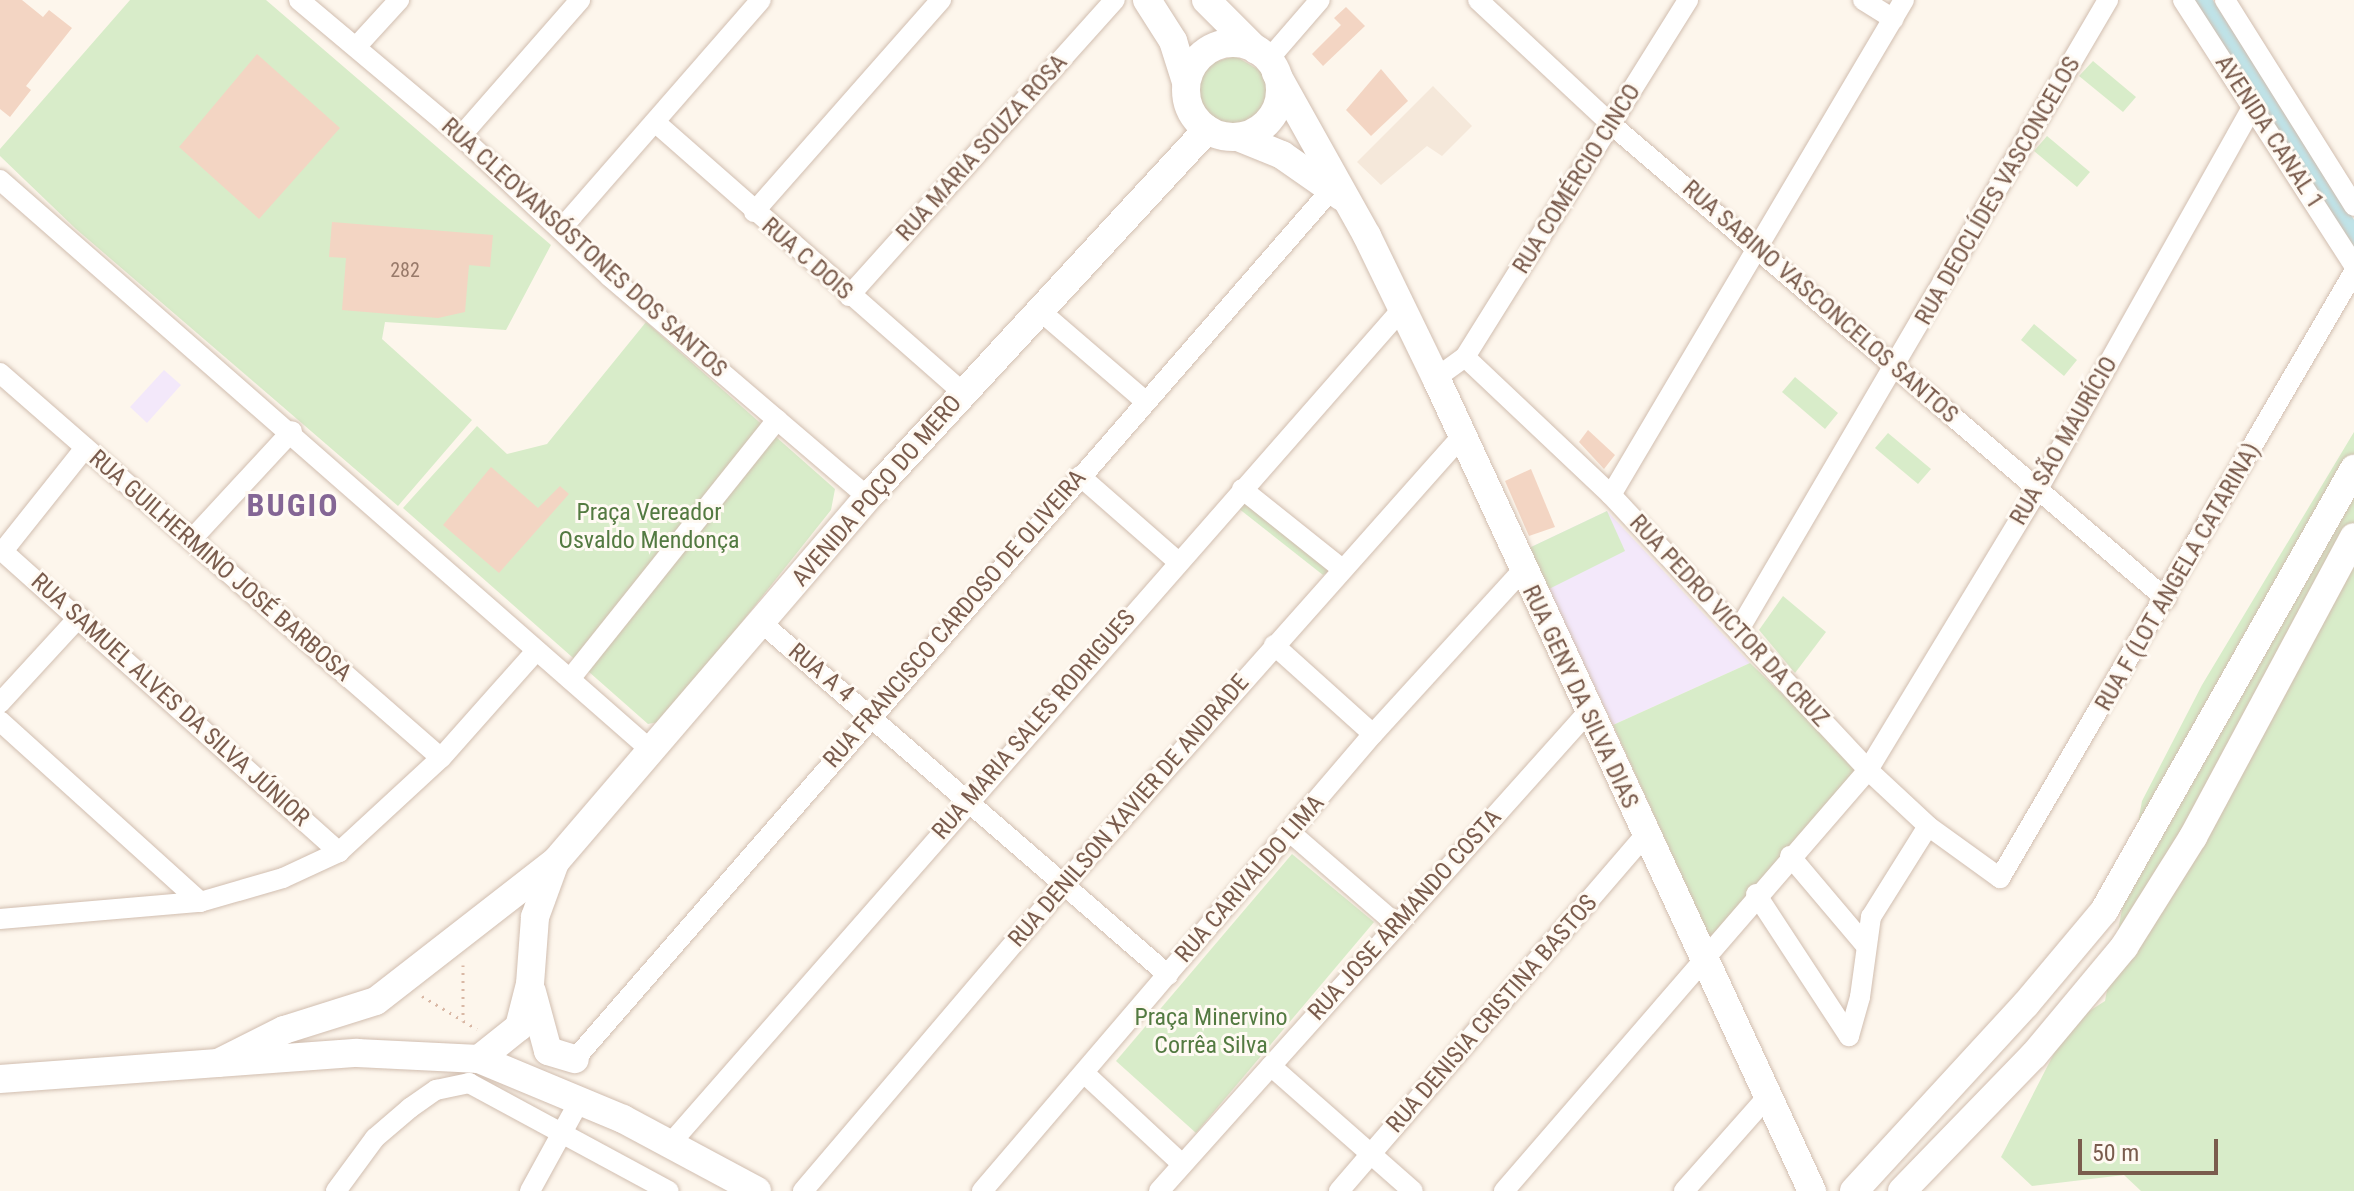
<!DOCTYPE html>
<html>
<head>
<meta charset="utf-8">
<style>
  body { margin:0 }
  #map { position:relative; width:2354px; height:1191px; overflow:hidden; background:#fdf6ec; font-family:"Roboto Condensed",sans-serif }
  div>[style] { position:absolute }
  [style*='--x'] { left:calc(var(--x)*1px); top:calc(var(--y)*1px); width:calc(var(--w)*1px); rotate:calc(var(--a)*1deg) }
  .residential>* { inset:0; background:#f5e8da }
  .education>* { inset:0; background:#f3e8fa }
  .green>* { inset:0; background:#d8ecc9 }
  .canal>* { height:20px; margin:-10px; padding:0 10px; transform-origin:10px; border-radius:10px; background:#bfe3e8 }
  .building>* { inset:0; background:#f3d5c3 }
  .path>* { height:3px; margin-top:-1.5px; transform-origin:0; background:repeating-linear-gradient(90deg,#d9b8a5 0 2px,transparent 0 8px) }
  .roads { filter:drop-shadow(0 0 2px #d1beb0) drop-shadow(0 0 2px #d1beb0) }
  .street>* { height:20px; margin:-10px; padding:0 10px; transform-origin:10px; border-radius:10px; background:#fff }
  .secondary>* { height:28px; margin:-14px; padding:0 14px; transform-origin:14px; border-radius:14px; background:#fff }
  .secondary>.ring { margin:-14px; padding:0; box-sizing:content-box; background:none; border:28px solid #fff; border-radius:50% }
  span { translate:-50% -50%; white-space:nowrap; text-align:center; line-height:1.15; -webkit-text-stroke:6px #fffaf3; paint-order:stroke }
  .number-label { font-size:20px; color:#987a6a }
  .number-label span { -webkit-text-stroke-width:0 }
  .street-label { font-size:24px; color:#7a5c4d }
  .park-label { font-size:24px; color:#537a41 }
  .district-label { font-size:32px; color:#846695; font-weight:700; letter-spacing:2px }
  .scale { position:absolute; left:2078px; top:1139px; width:140px; height:36px; box-sizing:border-box; border:4px solid #7a5c4d; border-top:0; padding-left:10px; font-size:24px; line-height:28px; white-space:nowrap; color:#7a5c4d; -webkit-text-stroke:6px #fffaf3; paint-order:stroke }
</style>
</head>
<body>
<div id="map">
  <div class="residential">
    <div style="clip-path:polygon(1433px 86px,1472px 126px,1442px 156px,1427px 146px,1381px 185px,1357px 162px)"></div>
  </div>
  <div class="education">
    <div style="clip-path:polygon(164px 370px,181px 385px,147px 423px,130px 407px)"></div>
    <div style="clip-path:polygon(1607px 511px,1750px 663px,1613px 725px,1529px 548px)"></div>
  </div>
  <div class="green">
    <div style="clip-path:polygon(130px 0,266px 0,551px 245px,506px 330px,385px 322px,382px 339px,472px 420px,398px 506px,76px 229px,0 156px,0 149px)"></div>
    <div style="clip-path:polygon(1235px 56px,1261px 71px,1269px 92px,1257px 120px,1231px 131px,1202px 118px,1193px 90px,1205px 65px)"></div>
    <div style="clip-path:polygon(2093px 61px,2136px 97px,2123px 112px,2079px 76px)"></div>
    <div style="clip-path:polygon(2047px 136px,2090px 172px,2077px 187px,2034px 151px)"></div>
    <div style="clip-path:polygon(646px 322px,835px 489px,831px 510px,663px 721px,648px 724px,403px 508px,477px 426px,507px 454px,547px 444px)"></div>
    <div style="clip-path:polygon(2034px 324px,2077px 360px,2064px 376px,2021px 340px)"></div>
    <div style="clip-path:polygon(1795px 377px,1838px 413px,1825px 429px,1782px 392px)"></div>
    <div style="clip-path:polygon(2354px 432px,2354px 1191px,2141px 1191px,2124px 1175px,2032px 1186px,2001px 1157px,2069px 1024px,2105px 1001px,2142px 801px,2202px 685px)"></div>
    <div style="clip-path:polygon(1888px 433px,1931px 469px,1918px 484px,1875px 448px)"></div>
    <div style="clip-path:polygon(1244px 500px,1333px 569px,1323px 575px,1238px 508px)"></div>
    <div style="clip-path:polygon(1607px 511px,1625px 551px,1549px 589px,1529px 548px)"></div>
    <div style="clip-path:polygon(1783px 596px,1826px 632px,1795px 673px,1759px 630px)"></div>
    <div style="clip-path:polygon(1750px 663px,1869px 777px,1711px 940px,1613px 725px)"></div>
    <div style="clip-path:polygon(1292px 854px,1374px 922px,1196px 1133px,1116px 1061px)"></div>
  </div>
  <div class="canal">
    <div style="--x:2201;--y:0;--w:283;--a:57.3"></div>
  </div>
  <div class="building">
    <div style="clip-path:polygon(0 0,22px 0,43px 17px,49px 10px,72px 28px,26px 86px,31px 90px,10px 117px,0 109px)"></div>
    <div style="clip-path:polygon(1346px 7px,1365px 26px,1323px 66px,1312px 54px,1341px 25px,1334px 18px)"></div>
    <div style="clip-path:polygon(257px 54px,340px 128px,259px 219px,179px 147px)"></div>
    <div style="clip-path:polygon(1381px 69px,1408px 101px,1371px 136px,1346px 110px)"></div>
    <div style="clip-path:polygon(332px 222px,493px 235px,490px 267px,469px 265px,465px 312px,438px 318px,342px 310px,346px 258px,329px 257px)"></div>
    <div style="clip-path:polygon(1588px 430px,1615px 455px,1604px 469px,1579px 442px)"></div>
    <div style="clip-path:polygon(491px 467px,538px 508px,560px 486px,569px 494px,499px 573px,443px 525px)"></div>
    <div style="clip-path:polygon(1531px 469px,1555px 527px,1529px 536px,1505px 481px)"></div>
  </div>
  <div class="path">
    <div style="--x:463;--y:965;--w:56;--a:90"></div>
    <div style="--x:422;--y:996;--w:64;--a:31"></div>
  </div>
  <div class="roads">
    <div class="street">
      <div style="--x:299;--y:0;--w:212;--a:40"></div>
      <div style="--x:461;--y:136;--w:205;--a:43.4"></div>
      <div style="--x:610;--y:277;--w:339;--a:40.5"></div>
      <div style="--x:1478;--y:0;--w:183;--a:43"></div>
      <div style="--x:1612;--y:125;--w:729;--a:40.55"></div>
      <div style="--x:1863;--y:0;--w:36;--a:32"></div>
      <div style="--x:2183;--y:0;--w:315;--a:57.2"></div>
      <div style="--x:2225;--y:0;--w:243;--a:57.9"></div>
      <div style="--x:356;--y:47;--w:64;--a:-47.5"></div>
      <div style="--x:1268;--y:60;--w:79;--a:-49.1"></div>
      <div style="--x:655;--y:122;--w:409;--a:41.3"></div>
      <div style="--x:461;--y:136;--w:181;--a:-48.8"></div>
      <div style="--x:0;--y:180;--w:868;--a:41.22"></div>
      <div style="--x:754;--y:212;--w:283;--a:-48.6"></div>
      <div style="--x:561;--y:229;--w:304;--a:-48.9"></div>
      <div style="--x:849;--y:296;--w:398;--a:-48.1"></div>
      <div style="--x:1038;--y:309;--w:141;--a:40.7"></div>
      <div style="--x:1465;--y:357;--w:201;--a:43.4"></div>
      <div style="--x:1611;--y:495;--w:376;--a:46.9"></div>
      <div style="--x:1868;--y:770;--w:82;--a:43"></div>
      <div style="--x:1928;--y:826;--w:89;--a:35.8"></div>
      <div style="--x:2000;--y:878;--w:702;--a:-59.71"></div>
      <div style="--x:0;--y:373;--w:585;--a:41.12"></div>
      <div style="--x:1436;--y:378;--w:36;--a:-36"></div>
      <div style="--x:1465;--y:357;--w:421;--a:-58"></div>
      <div style="--x:1080;--y:476;--w:129;--a:41.2"></div>
      <div style="--x:1242;--y:489;--w:127;--a:38.6"></div>
      <div style="--x:1611;--y:495;--w:575;--a:-59.38"></div>
      <div style="--x:192;--y:539;--w:147;--a:-47.2"></div>
      <div style="--x:0;--y:549;--w:455;--a:41.8"></div>
      <div style="--x:3;--y:551;--w:132;--a:-51.5"></div>
      <div style="--x:763;--y:624;--w:536;--a:40.91"></div>
      <div style="--x:1740;--y:628;--w:728;--a:-59.63"></div>
      <div style="--x:1274;--y:645;--w:133;--a:42"></div>
      <div style="--x:570;--y:679;--w:332;--a:-51.4"></div>
      <div style="--x:0;--y:703;--w:117;--a:-47.4"></div>
      <div style="--x:0;--y:721;--w:270;--a:42.1"></div>
      <div style="--x:1291;--y:833;--w:138;--a:40.9"></div>
      <div style="--x:1790;--y:856;--w:118;--a:49.8"></div>
      <div style="--x:1756;--y:894;--w:170;--a:56.8"></div>
      <div style="--x:1849;--y:1036;--w:41;--a:-74.2"></div>
      <div style="--x:1860;--y:997;--w:81;--a:-82.2"></div>
      <div style="--x:1871;--y:917;--w:107;--a:-57.9"></div>
      <div style="--x:0;--y:919;--w:201;--a:-4.9"></div>
      <div style="--x:200;--y:902;--w:86;--a:-16.1"></div>
      <div style="--x:283;--y:878;--w:62;--a:-24.9"></div>
      <div style="--x:339;--y:852;--w:139;--a:-42.7"></div>
      <div style="--x:441;--y:758;--w:143;--a:-48.4"></div>
      <div style="--x:575;--y:1059;--w:1162;--a:-48.98"></div>
      <div style="--x:1271;--y:1066;--w:189;--a:41.4"></div>
      <div style="--x:1084;--y:1073;--w:134;--a:42.9"></div>
      <div style="--x:469;--y:1083;--w:227;--a:28.4"></div>
      <div style="--x:670;--y:1144;--w:1110;--a:-48.76"></div>
      <div style="--x:336;--y:1191;--w:66;--a:-53.7"></div>
      <div style="--x:375;--y:1138;--w:46;--a:-40.6"></div>
      <div style="--x:410;--y:1108;--w:32;--a:-35"></div>
      <div style="--x:436;--y:1090;--w:34;--a:-12"></div>
      <div style="--x:530;--y:1191;--w:104;--a:-61.2"></div>
      <div style="--x:803;--y:1191;--w:404;--a:-49.6"></div>
      <div style="--x:1065;--y:883;--w:598;--a:-48.39"></div>
      <div style="--x:982;--y:1191;--w:601;--a:-49.45"></div>
      <div style="--x:1373;--y:734;--w:221;--a:-47.6"></div>
      <div style="--x:1159;--y:1191;--w:643;--a:-48.15"></div>
      <div style="--x:1339;--y:1191;--w:467;--a:-49.3"></div>
      <div style="--x:1504;--y:1191;--w:557;--a:-49.15"></div>
      <div style="--x:1868;--y:770;--w:328;--a:-58.8"></div>
      <div style="--x:2038;--y:489;--w:437;--a:-60.7"></div>
      <div style="--x:1684;--y:1191;--w:127;--a:-48.5"></div>
    </div>
    <div class="secondary">
      <div style="--x:1147;--y:0;--w:49;--a:57.6"></div>
      <div style="--x:1173;--y:41;--w:43;--a:72.4"></div>
      <div style="--x:1206;--y:0;--w:71;--a:45"></div>
      <div class="ring" style="left:1186px;top:43px;width:66px;height:66px"></div>
      <div style="--x:1276;--y:73;--w:187;--a:60.8"></div>
      <div style="--x:1367;--y:236;--w:158;--a:64.1"></div>
      <div style="--x:1436;--y:378;--w:896;--a:65.18"></div>
      <div style="--x:1238;--y:137;--w:48;--a:22.2"></div>
      <div style="--x:1282;--y:155;--w:73;--a:35"></div>
      <div style="--x:532;--y:992;--w:61;--a:74.8"></div>
      <div style="--x:548;--y:1051;--w:28;--a:17"></div>
      <div style="--x:479;--y:1059;--w:156;--a:22.6"></div>
      <div style="--x:623;--y:1119;--w:152;--a:28.2"></div>
      <div style="--x:218;--y:1063;--w:74;--a:-26.6"></div>
      <div style="--x:284;--y:1030;--w:96;--a:-17.5"></div>
      <div style="--x:376;--y:1001;--w:228;--a:-37.9"></div>
      <div style="--x:556;--y:861;--w:479;--a:-49.4"></div>
      <div style="--x:868;--y:497;--w:500;--a:-47.3"></div>
      <div style="--x:0;--y:1079;--w:358;--a:-4.2"></div>
      <div style="--x:357;--y:1053;--w:122;--a:2.8"></div>
      <div style="--x:479;--y:1059;--w:51;--a:-38.7"></div>
      <div style="--x:519;--y:1027;--w:44;--a:-75.7"></div>
      <div style="--x:530;--y:984;--w:67;--a:-85.7"></div>
      <div style="--x:535;--y:917;--w:55;--a:-69.9"></div>
      <div style="--x:1854;--y:1191;--w:254;--a:-47.4"></div>
      <div style="--x:2026;--y:1004;--w:121;--a:-50"></div>
      <div style="--x:2104;--y:911;--w:508;--a:-60.51"></div>
      <div style="--x:1902;--y:1191;--w:190;--a:-45.9"></div>
      <div style="--x:2034;--y:1055;--w:141;--a:-50.2"></div>
      <div style="--x:2124;--y:947;--w:130;--a:-57.9"></div>
      <div style="--x:2193;--y:837;--w:340;--a:-61.8"></div>
    </div>
  </div>
  <div class="number-label">
    <span style="left:405px;top:270px">282</span>
  </div>
  <div class="street-label">
    <span style="left:2269px;top:132px;rotate:57deg">AVENIDA CANAL 1</span>
    <span style="left:982px;top:148px;rotate:-48deg">RUA MARIA SOUZA ROSA</span>
    <span style="left:1577px;top:179px;rotate:-58deg">RUA COMÉRCIO CINCO</span>
    <span style="left:1998px;top:191px;rotate:-60deg">RUA DEOCLÍDES VASCONCELOS</span>
    <span style="left:584px;top:248px;rotate:42deg">RUA CLEOVANSÓSTONES DOS SANTOS</span>
    <span style="left:807px;top:259px;rotate:41deg">RUA C DOIS</span>
    <span style="left:1820px;top:302px;rotate:41deg">RUA SABINO VASCONCELOS SANTOS</span>
    <span style="left:2064px;top:441px;rotate:-60deg">RUA SÃO MAURÍCIO</span>
    <span style="left:877px;top:491px;rotate:-49deg">AVENIDA POÇO DO MERO</span>
    <span style="left:220px;top:566px;rotate:41deg">RUA GUILHERMINO JOSÉ BARBOSA</span>
    <span style="left:2178px;top:577px;rotate:-60deg">RUA F (LOT ANGELA CATARINA)</span>
    <span style="left:955px;top:619px;rotate:-49deg">RUA FRANCISCO CARDOSO DE OLIVEIRA</span>
    <span style="left:1729px;top:621px;rotate:47deg">RUA PEDRO VICTOR DA CRUZ</span>
    <span style="left:821px;top:673px;rotate:40deg">RUA A 4</span>
    <span style="left:1580px;top:697px;rotate:65deg">RUA GENY DA SILVA DIAS</span>
    <span style="left:170px;top:700px;rotate:42deg">RUA SAMUEL ALVES DA SILVA JÚNIOR</span>
    <span style="left:1034px;top:725px;rotate:-49deg">RUA MARIA SALES RODRIGUES</span>
    <span style="left:1129px;top:811px;rotate:-49deg">RUA DENILSON XAVIER DE ANDRADE</span>
    <span style="left:1250px;top:879px;rotate:-49deg">RUA CARIVALDO LIMA</span>
    <span style="left:1405px;top:915px;rotate:-48deg">RUA JOSE ARMANDO COSTA</span>
    <span style="left:1492px;top:1014px;rotate:-49deg">RUA DENISIA CRISTINA BASTOS</span>
  </div>
  <div class="park-label">
    <span style="left:649px;top:527px">Praça Vereador<br>Osvaldo Mendonça</span>
    <span style="left:1211px;top:1032px">Praça Minervino<br>Corrêa Silva</span>
  </div>
  <div class="district-label">
    <span style="left:293px;top:505px">BUGIO</span>
  </div>
  <div class="scale">50 m</div>
</div>
</body>
</html>
